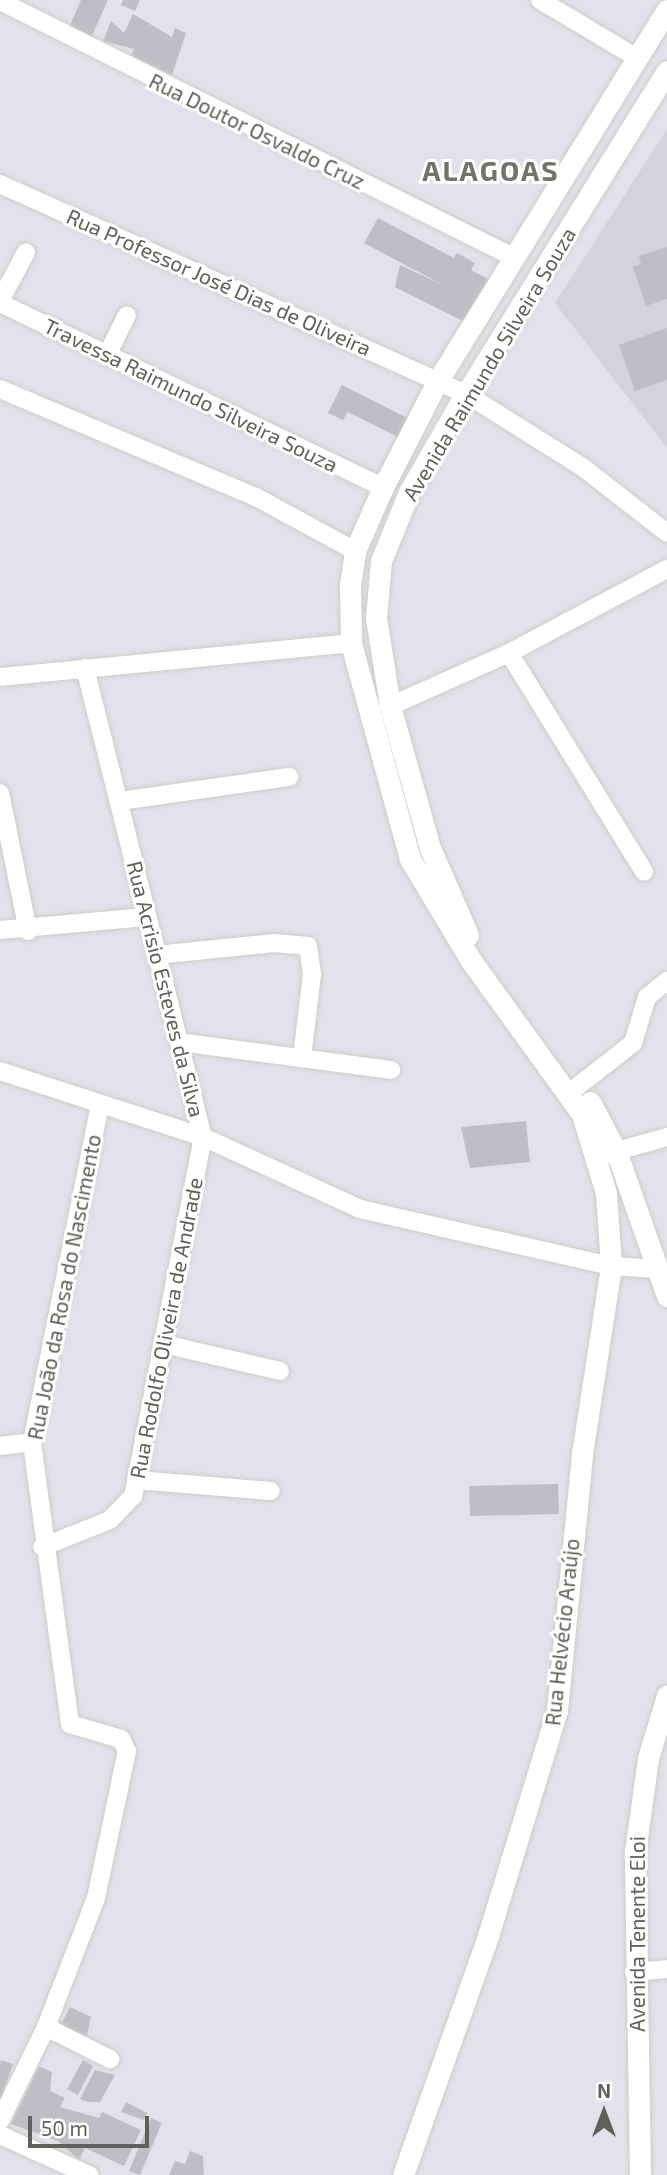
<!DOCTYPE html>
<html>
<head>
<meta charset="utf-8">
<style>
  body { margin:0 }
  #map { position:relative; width:667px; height:2175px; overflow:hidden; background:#e4e1ec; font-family:"Exo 2",sans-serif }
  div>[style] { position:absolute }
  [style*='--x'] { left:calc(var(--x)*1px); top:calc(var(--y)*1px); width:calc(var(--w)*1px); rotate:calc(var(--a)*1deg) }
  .education>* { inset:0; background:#d5d2de }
  .building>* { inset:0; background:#bfbec6 }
  .roads { filter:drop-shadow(0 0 2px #cdcec7) drop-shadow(0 0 2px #cdcec7) }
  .minor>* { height:18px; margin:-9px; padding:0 9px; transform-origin:9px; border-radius:9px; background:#fff }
  .tertiary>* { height:21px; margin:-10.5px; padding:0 10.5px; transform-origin:10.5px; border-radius:10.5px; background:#fff }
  span { translate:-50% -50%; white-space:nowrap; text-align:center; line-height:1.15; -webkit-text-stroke:6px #fff; paint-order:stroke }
  .street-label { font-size:21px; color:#616159 }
  .district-label { font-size:28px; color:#73736a; font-weight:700; letter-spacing:2px }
  .north { position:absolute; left:569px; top:2077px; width:70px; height:70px; -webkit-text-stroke:5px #fff; paint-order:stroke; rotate:0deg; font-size:19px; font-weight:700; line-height:28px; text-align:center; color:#616159 }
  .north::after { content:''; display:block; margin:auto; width:24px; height:32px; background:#616159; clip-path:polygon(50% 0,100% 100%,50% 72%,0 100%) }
  .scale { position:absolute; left:28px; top:2116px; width:121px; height:32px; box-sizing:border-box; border:4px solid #616159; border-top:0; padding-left:9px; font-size:21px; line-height:24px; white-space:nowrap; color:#616159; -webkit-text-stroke:5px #fff; paint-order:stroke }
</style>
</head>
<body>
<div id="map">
  <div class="education">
    <div style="clip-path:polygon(667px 129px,667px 448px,555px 303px)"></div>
  </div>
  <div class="building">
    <div style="clip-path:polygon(81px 0,108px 0,90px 40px,68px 30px)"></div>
    <div style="clip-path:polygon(123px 0,140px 0,135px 11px,121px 5px)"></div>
    <div style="clip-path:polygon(133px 14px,172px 37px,175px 28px,186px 33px,172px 75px,131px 55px,134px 49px,103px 41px,111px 21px,124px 33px)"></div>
    <div style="clip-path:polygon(378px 218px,454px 258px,457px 253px,475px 263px,471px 270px,490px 280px,471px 325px,395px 287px,400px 265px,445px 286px,364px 243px)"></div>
    <div style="clip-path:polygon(667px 247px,667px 299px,646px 306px,633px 267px,641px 264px,639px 256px)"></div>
    <div style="clip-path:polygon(667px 328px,667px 380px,635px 391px,619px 345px)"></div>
    <div style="clip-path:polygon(342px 385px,409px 419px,400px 438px,348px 412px,343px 420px,328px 413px)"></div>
    <div style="clip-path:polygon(526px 1121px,530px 1162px,470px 1168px,461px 1127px)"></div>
    <div style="clip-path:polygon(558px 1484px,559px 1514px,470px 1516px,469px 1486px)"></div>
    <div style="clip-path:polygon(70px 2007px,91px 2017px,86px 2041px,59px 2028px)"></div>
    <div style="clip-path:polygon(1px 2060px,13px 2064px,0 2102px,0 2064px)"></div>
    <div style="clip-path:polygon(83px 2060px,93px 2066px,78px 2095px,67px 2089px)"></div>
    <div style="clip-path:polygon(39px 2066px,52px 2072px,50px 2091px,65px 2098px,60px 2107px,99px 2118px,102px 2112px,141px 2130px,124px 2166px,85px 2148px,79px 2160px,58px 2141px,11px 2124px)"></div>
    <div style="clip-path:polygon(95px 2070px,115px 2075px,100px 2102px,88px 2102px,80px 2099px)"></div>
    <div style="clip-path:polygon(126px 2102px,147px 2113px,144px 2120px,121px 2112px)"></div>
    <div style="clip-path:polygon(151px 2118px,162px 2123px,140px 2175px,129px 2171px)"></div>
    <div style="clip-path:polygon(190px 2151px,203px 2156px,204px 2175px,169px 2175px,175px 2161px,185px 2164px)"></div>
  </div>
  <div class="roads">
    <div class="minor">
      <div style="--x:540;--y:0;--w:113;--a:30.9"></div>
      <div style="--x:0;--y:1;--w:576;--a:26.52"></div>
      <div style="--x:0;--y:184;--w:511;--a:24.26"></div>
      <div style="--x:466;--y:394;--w:136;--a:32.1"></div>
      <div style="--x:581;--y:466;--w:109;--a:37.9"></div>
      <div style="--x:0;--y:301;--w:55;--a:-62"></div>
      <div style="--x:0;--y:303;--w:425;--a:25.7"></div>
      <div style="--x:108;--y:353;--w:42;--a:-63.4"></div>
      <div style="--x:0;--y:389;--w:278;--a:22.9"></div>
      <div style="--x:256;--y:497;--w:113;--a:28.6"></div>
      <div style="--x:509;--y:653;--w:257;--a:58.3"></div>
      <div style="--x:85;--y:668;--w:484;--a:75.9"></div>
      <div style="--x:203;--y:1137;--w:173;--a:24.6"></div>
      <div style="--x:360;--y:1209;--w:257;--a:12.8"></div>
      <div style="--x:611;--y:1266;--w:46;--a:3.7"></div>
      <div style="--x:0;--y:677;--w:353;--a:-5.5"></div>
      <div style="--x:390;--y:706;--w:130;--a:-24"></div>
      <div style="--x:509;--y:653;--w:179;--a:-28"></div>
      <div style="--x:0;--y:793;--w:141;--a:78.5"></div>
      <div style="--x:120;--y:801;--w:171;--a:-8.1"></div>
      <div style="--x:0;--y:930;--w:147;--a:-5.1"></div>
      <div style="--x:156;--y:955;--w:119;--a:-5.8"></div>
      <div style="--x:274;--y:943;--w:34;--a:5"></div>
      <div style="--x:308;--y:946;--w:28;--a:82"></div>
      <div style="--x:312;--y:974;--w:85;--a:96.8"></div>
      <div style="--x:179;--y:1042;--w:214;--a:7.5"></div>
      <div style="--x:0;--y:1071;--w:213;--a:18"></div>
      <div style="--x:203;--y:1137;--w:366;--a:101"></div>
      <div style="--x:133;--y:1496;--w:33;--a:134"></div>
      <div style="--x:110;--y:1520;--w:73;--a:158.3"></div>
      <div style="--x:569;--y:1093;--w:81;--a:-38"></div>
      <div style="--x:633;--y:1043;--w:48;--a:-73.1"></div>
      <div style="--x:647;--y:997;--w:26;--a:-39"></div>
      <div style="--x:603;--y:1155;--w:66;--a:-15.7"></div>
      <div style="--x:164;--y:1344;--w:119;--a:13.1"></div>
      <div style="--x:0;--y:1446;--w:32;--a:-7"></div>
      <div style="--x:137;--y:1480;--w:134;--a:4.7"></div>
      <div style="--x:634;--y:1972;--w:33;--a:-5"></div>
      <div style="--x:46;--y:2027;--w:72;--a:26.6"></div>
      <div style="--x:0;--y:2121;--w:105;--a:-63.9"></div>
      <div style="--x:46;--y:2027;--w:138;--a:-68.8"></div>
      <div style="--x:96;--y:1898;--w:150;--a:-78.1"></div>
      <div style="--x:127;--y:1751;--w:13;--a:-117"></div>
      <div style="--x:121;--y:1739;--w:53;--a:-163.6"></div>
      <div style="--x:70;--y:1724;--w:285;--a:-97.7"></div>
      <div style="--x:32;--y:1442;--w:344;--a:-78.6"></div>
      <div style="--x:0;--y:2135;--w:98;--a:24.2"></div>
    </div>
    <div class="tertiary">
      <div style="--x:468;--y:935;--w:95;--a:-113.6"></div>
      <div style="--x:430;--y:848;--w:148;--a:-105.7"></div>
      <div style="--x:390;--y:706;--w:89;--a:-99"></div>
      <div style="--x:376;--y:618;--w:57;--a:-85"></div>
      <div style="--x:381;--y:561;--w:74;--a:-67.9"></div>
      <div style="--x:409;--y:492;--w:100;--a:-60.1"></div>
      <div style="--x:459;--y:405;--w:393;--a:-58.1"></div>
      <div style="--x:590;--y:1102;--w:55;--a:62"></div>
      <div style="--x:616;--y:1151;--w:154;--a:70.6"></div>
      <div style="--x:403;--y:2175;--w:254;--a:-70.4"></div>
      <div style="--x:488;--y:1936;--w:236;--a:-73"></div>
      <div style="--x:557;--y:1710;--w:257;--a:-84.4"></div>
      <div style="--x:582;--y:1454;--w:190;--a:-81.2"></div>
      <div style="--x:611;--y:1266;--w:73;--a:-93.9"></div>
      <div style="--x:606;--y:1193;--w:83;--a:-106.9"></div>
      <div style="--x:582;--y:1114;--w:191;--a:-125.9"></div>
      <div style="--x:470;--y:959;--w:117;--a:-121"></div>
      <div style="--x:410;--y:859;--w:224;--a:-105.3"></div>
      <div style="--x:351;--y:643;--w:59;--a:-91"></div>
      <div style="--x:350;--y:584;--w:33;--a:-81"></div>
      <div style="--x:355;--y:551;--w:70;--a:-66.4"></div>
      <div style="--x:383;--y:487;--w:118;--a:-62.8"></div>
      <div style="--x:437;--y:382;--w:437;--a:-58.3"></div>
      <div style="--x:640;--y:2175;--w:323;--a:-90.9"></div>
      <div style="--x:635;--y:1852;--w:95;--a:-82.1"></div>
      <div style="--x:648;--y:1758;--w:65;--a:-73"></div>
    </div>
  </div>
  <div class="street-label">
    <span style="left:257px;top:131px;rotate:26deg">Rua Doutor Osvaldo Cruz</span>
    <span style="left:219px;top:282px;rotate:24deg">Rua Professor José Dias de Oliveira</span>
    <span style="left:489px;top:364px;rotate:-59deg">Avenida Raimundo Silveira Souza</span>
    <span style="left:191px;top:395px;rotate:26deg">Travessa Raimundo Silveira Souza</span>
    <span style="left:166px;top:989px;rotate:76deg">Rua Acrisio Esteves da Silva</span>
    <span style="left:64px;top:1287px;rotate:-79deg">Rua João da Rosa do Nascimento</span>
    <span style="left:166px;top:1328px;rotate:-79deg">Rua Rodolfo Oliveira de Andrade</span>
    <span style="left:562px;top:1632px;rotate:-84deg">Rua Helvécio Araújo</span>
    <span style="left:637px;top:1934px;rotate:-90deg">Avenida Tenente Eloi</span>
  </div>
  <div class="district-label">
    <span style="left:491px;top:170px">ALAGOAS</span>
  </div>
  <div class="north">N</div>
  <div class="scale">50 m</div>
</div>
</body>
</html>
